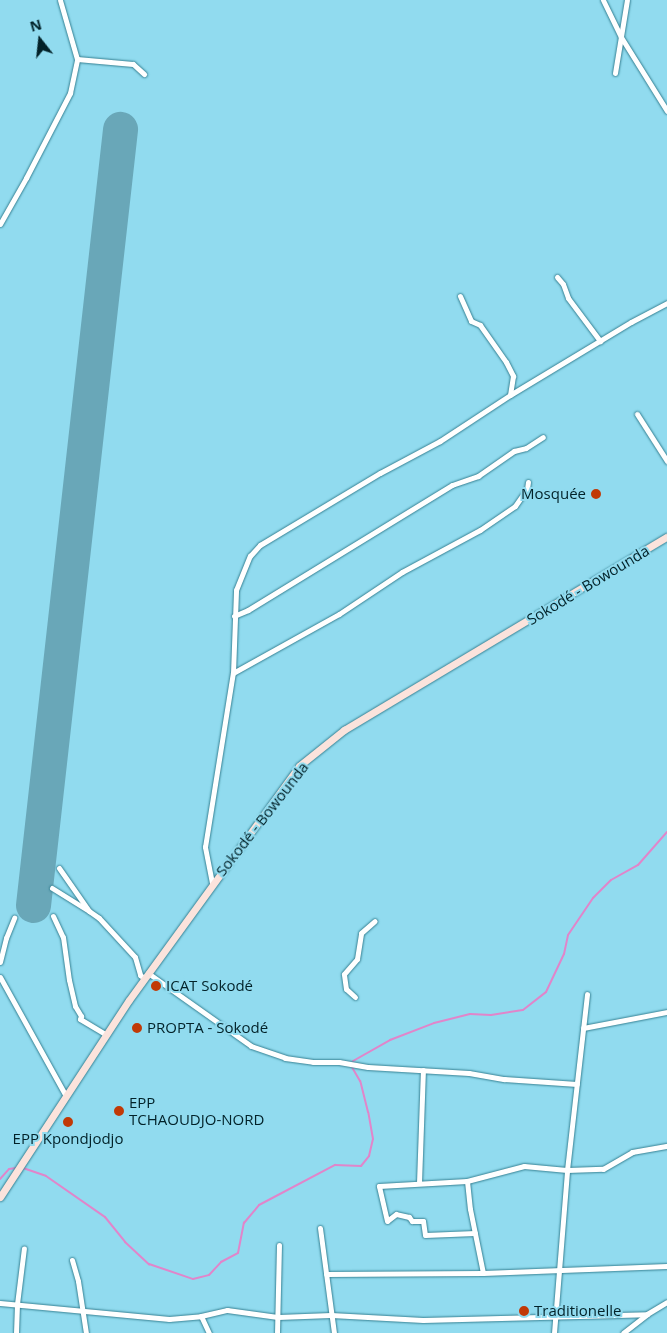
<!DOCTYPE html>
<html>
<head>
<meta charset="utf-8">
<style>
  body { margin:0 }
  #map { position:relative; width:667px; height:1333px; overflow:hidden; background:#91dbef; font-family:"Open Sans",sans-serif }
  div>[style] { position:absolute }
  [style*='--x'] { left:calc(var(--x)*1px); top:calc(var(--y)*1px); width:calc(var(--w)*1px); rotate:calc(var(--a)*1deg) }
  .stream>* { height:2px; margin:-1px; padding:0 1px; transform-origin:1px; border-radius:1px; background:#e185ca }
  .runway>* { height:35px; margin:-17.5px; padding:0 17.5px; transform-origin:17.5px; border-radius:17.5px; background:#69a7b8 }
  .roads { filter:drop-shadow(0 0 1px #368193) drop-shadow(0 0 1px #368193) }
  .minor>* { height:5px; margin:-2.5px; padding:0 2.5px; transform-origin:2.5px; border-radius:2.5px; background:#fff }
  .secondary>* { height:7px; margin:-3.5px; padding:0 3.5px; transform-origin:3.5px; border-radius:3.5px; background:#fbe3dc }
  .dots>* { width:14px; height:14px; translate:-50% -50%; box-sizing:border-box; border:2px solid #91dbef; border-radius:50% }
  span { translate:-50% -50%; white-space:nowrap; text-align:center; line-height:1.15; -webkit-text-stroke:4px #91dbef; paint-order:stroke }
  .poi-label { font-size:15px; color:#022229 }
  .right { translate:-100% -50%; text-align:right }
  .left { translate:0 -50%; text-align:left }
  .street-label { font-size:15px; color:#022229 }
  .north { position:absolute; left:15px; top:15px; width:50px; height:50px; -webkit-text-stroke:4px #91dbef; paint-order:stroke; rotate:344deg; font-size:14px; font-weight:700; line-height:20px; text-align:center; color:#022229 }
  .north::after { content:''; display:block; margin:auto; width:18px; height:22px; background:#022229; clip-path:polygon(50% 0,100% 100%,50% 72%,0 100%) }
</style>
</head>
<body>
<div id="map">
  <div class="stream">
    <div style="--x:353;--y:1061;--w:43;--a:-29.6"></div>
    <div style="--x:390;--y:1040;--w:47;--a:-21.1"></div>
    <div style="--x:434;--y:1023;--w:37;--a:-14"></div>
    <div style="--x:470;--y:1014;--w:21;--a:3"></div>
    <div style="--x:491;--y:1015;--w:32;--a:-9"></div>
    <div style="--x:523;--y:1010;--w:29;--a:-38"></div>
    <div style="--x:546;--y:992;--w:42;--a:-64.7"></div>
    <div style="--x:564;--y:954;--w:19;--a:-78"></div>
    <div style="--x:568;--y:935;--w:45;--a:-56"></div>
    <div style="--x:593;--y:898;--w:25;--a:-45"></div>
    <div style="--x:611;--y:880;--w:31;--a:-29"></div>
    <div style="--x:638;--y:865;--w:44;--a:-48.7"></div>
    <div style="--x:23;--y:1168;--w:24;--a:19"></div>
    <div style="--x:46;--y:1176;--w:72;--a:34.8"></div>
    <div style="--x:105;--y:1217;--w:32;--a:51"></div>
    <div style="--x:125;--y:1242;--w:33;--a:43"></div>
    <div style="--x:149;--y:1264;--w:46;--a:18.8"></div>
    <div style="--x:193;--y:1279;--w:16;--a:-14"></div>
    <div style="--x:209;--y:1275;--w:18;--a:-47"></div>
    <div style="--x:221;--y:1262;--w:19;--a:-28"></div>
    <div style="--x:238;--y:1253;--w:31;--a:-79"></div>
    <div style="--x:244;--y:1223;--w:23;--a:-50"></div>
    <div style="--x:259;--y:1205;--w:86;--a:-27.8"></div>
    <div style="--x:335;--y:1165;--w:26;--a:2"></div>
    <div style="--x:361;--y:1166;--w:13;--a:-51"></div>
    <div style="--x:369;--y:1156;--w:17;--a:-77"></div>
    <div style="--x:373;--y:1139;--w:27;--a:-100"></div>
    <div style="--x:368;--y:1112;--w:32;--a:-104"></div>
    <div style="--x:360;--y:1081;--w:16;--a:-120"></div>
    <div style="--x:0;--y:1179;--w:13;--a:-48"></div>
    <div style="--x:9;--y:1169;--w:7;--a:-8"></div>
  </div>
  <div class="runway">
    <div style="--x:33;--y:905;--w:781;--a:-83.6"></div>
  </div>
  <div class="roads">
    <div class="minor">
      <div style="--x:603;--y:0;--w:41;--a:64.1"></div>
      <div style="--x:621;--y:37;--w:87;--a:58.1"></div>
      <div style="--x:77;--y:59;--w:56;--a:5.1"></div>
      <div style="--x:133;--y:64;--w:15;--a:42"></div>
      <div style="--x:615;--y:73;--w:74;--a:-80.7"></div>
      <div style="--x:0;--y:224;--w:53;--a:-60.5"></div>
      <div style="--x:26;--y:178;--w:96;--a:-62.6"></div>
      <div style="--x:70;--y:93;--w:35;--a:-78"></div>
      <div style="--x:77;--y:59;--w:61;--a:-106.1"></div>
      <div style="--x:557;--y:277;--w:9;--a:49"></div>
      <div style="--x:563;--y:284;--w:15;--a:70"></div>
      <div style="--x:568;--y:298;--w:54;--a:53.3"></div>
      <div style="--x:460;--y:296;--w:27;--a:66"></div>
      <div style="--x:471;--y:321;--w:10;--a:24"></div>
      <div style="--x:480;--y:325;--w:45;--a:54.9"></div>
      <div style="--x:506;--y:362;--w:16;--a:63"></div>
      <div style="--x:513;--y:376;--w:19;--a:99"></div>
      <div style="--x:637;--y:414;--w:56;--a:57.4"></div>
      <div style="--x:234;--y:616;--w:15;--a:-23"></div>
      <div style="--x:248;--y:610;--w:239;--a:-31.5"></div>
      <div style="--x:452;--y:485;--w:28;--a:-19"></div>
      <div style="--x:478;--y:476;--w:44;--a:-34.8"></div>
      <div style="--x:514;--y:451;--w:12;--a:-14"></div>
      <div style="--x:526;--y:448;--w:20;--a:-33"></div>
      <div style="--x:233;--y:673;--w:121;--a:-29.1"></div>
      <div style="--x:339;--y:614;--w:76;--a:-33.7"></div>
      <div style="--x:402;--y:572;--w:89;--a:-28.3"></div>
      <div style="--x:480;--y:530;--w:42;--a:-34.4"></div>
      <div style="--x:515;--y:506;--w:21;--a:-55"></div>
      <div style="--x:527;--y:489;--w:7;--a:-82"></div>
      <div style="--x:59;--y:868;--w:52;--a:55.1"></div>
      <div style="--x:89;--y:911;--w:12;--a:35"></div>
      <div style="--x:99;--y:918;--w:53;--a:47.3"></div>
      <div style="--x:135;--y:957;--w:19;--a:74"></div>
      <div style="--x:140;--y:975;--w:5;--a:37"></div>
      <div style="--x:212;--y:883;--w:37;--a:-101"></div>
      <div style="--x:205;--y:847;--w:176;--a:-80.9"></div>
      <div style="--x:233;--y:673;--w:83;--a:-87.9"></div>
      <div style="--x:236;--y:590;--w:37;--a:-68"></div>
      <div style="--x:250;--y:556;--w:15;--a:-48"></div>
      <div style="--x:260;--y:545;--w:140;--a:-31"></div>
      <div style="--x:380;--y:473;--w:68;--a:-28.1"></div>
      <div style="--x:440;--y:441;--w:84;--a:-33.3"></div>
      <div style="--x:510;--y:395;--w:141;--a:-31.1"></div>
      <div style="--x:631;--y:322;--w:41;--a:-27.8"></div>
      <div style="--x:52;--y:888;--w:44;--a:31.9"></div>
      <div style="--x:53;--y:916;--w:23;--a:65"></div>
      <div style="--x:63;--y:937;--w:43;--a:82.1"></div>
      <div style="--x:69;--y:980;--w:27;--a:77"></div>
      <div style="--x:75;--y:1006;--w:12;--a:59"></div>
      <div style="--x:81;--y:1016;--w:3;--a:108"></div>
      <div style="--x:80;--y:1019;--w:31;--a:31"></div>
      <div style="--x:0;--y:962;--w:25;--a:-76"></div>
      <div style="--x:6;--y:938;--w:22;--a:-68"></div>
      <div style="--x:148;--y:973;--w:126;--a:35.3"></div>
      <div style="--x:251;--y:1046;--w:36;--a:19"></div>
      <div style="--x:285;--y:1058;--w:28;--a:8"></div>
      <div style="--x:313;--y:1062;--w:26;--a:0"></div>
      <div style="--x:339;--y:1062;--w:29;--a:10"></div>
      <div style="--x:368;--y:1067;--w:101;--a:3.4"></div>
      <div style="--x:469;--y:1073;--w:36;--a:10"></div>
      <div style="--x:504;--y:1079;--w:73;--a:3.9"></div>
      <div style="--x:0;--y:977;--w:136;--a:61"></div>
      <div style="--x:355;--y:997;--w:12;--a:-138"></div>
      <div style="--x:346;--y:989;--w:15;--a:-98"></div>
      <div style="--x:344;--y:974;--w:20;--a:-49"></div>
      <div style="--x:357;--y:959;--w:26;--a:-81"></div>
      <div style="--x:361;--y:933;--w:18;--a:-41"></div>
      <div style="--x:583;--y:1028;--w:86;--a:-10.8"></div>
      <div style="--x:467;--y:1181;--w:28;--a:84"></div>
      <div style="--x:470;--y:1209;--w:65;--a:78.5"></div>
      <div style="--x:419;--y:1183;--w:113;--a:-88"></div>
      <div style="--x:320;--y:1228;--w:106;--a:82.4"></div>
      <div style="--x:475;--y:1233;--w:50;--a:177.7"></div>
      <div style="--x:425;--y:1235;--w:14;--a:-98"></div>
      <div style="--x:423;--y:1221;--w:11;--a:180"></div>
      <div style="--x:412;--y:1221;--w:5;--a:-127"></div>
      <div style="--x:409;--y:1217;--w:13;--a:-167"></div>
      <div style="--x:396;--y:1214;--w:11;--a:142"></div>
      <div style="--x:387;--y:1221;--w:36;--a:-103"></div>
      <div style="--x:379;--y:1186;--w:88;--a:-3.3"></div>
      <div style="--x:467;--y:1181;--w:59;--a:-14.7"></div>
      <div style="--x:524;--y:1166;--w:43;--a:5.3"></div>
      <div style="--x:567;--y:1170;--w:36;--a:-2"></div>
      <div style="--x:603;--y:1169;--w:34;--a:-30"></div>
      <div style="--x:632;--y:1152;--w:36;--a:-10"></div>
      <div style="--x:72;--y:1260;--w:22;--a:74"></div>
      <div style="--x:78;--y:1281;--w:53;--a:81.3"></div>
      <div style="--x:326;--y:1274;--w:157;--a:-0.4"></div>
      <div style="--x:483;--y:1273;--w:184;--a:-2.2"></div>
      <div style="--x:0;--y:1303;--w:170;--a:5.4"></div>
      <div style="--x:169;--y:1319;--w:32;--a:-5"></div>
      <div style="--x:201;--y:1316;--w:27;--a:-13"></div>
      <div style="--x:227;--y:1310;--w:51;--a:7.8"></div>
      <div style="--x:278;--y:1317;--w:53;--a:-2.2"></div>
      <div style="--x:331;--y:1315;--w:92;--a:3.1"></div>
      <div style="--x:423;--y:1320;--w:224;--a:-1.5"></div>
      <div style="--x:201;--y:1316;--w:19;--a:65"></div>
      <div style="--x:16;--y:1333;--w:29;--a:-88"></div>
      <div style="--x:17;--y:1304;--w:56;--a:-82.9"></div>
      <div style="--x:277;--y:1333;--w:88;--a:-88.7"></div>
      <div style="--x:554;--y:1333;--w:164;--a:-85.4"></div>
      <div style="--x:567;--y:1170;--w:177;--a:-83.5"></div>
      <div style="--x:623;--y:1333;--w:31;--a:-38"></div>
      <div style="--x:647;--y:1314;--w:23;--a:-31"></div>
    </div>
    <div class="secondary">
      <div style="--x:0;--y:1197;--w:235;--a:-56.8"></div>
      <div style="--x:129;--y:1000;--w:289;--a:-54"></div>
      <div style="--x:299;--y:766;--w:58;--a:-38.7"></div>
      <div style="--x:344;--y:730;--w:376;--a:-30.9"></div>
    </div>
  </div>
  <div class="dots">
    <div style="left:596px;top:494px;background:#c13906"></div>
    <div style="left:156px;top:986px;background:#c13906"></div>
    <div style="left:137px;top:1028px;background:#c13906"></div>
    <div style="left:119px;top:1111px;background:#c13906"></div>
    <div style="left:68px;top:1122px;background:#c13906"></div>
    <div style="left:524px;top:1311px;background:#c13906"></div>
  </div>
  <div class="poi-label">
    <span class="right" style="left:586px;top:494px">Mosquée</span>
    <span class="left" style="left:166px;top:986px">ICAT Sokodé</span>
    <span class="left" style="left:147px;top:1028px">PROPTA - Sokodé</span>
    <span class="left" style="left:129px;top:1111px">EPP<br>TCHAOUDJO-NORD</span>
    <span style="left:68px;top:1139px">EPP Kpondjodjo</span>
    <span class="left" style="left:534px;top:1311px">Traditionelle</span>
  </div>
  <div class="street-label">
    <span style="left:588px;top:585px;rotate:-31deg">Sokodé - Bowounda</span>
    <span style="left:262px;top:819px;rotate:-52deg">Sokodé - Bowounda</span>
  </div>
  <div class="north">N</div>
</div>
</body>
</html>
